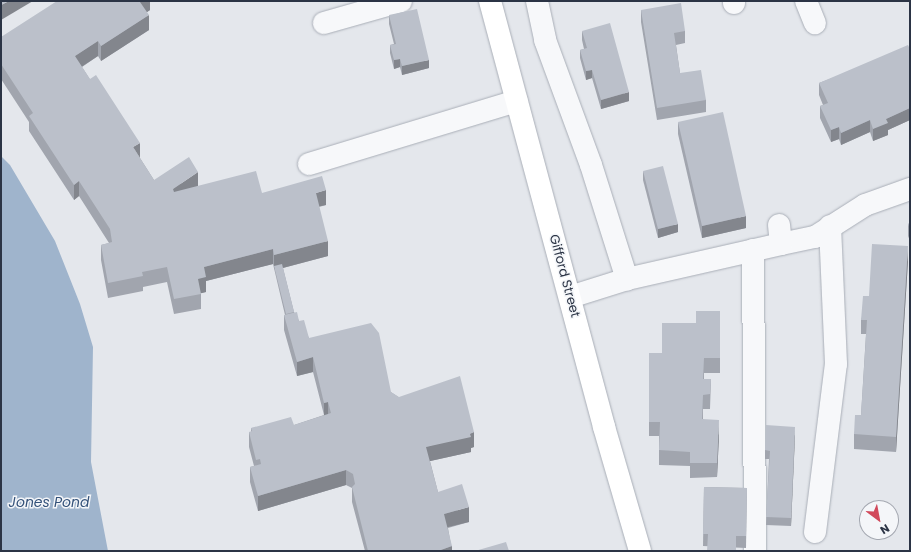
<!DOCTYPE html>
<html>
<head>
<meta charset="utf-8">
<style>
  body { margin:0 }
  #map { position:relative; width:911px; height:552px; overflow:hidden; background:#e4e7ec; font-family:Poppins,sans-serif }
  div>[style] { position:absolute }
  [style*='--x'] { left:calc(var(--x)*1px); top:calc(var(--y)*1px); width:calc(var(--w)*1px); rotate:calc(var(--a)*1deg) }
  .water>* { inset:0; background:#9fb4cc }
  .roads { filter:drop-shadow(0 0 1px #a9aeb7) drop-shadow(0 0 1px #a9aeb7) }
  .minor>* { height:22px; margin:-11px; padding:0 11px; transform-origin:11px; border-radius:11px; background:#f7f8fa }
  .major>* { height:22px; margin:-11px; padding:0 11px; transform-origin:11px; border-radius:11px; background:#fff }
  .wall>* { inset:0; background:#a1a5ae }
  .shaded-wall>* { inset:0; background:#83868d }
  .building>* { inset:0; background:#bbc0ca }
  span { translate:-50% -50%; white-space:nowrap; text-align:center; line-height:1.15; -webkit-text-stroke:3px #f4f6f9; paint-order:stroke }
  .street-label { font-size:13px; color:#2b3445 }
  .water-label { font-size:14px; color:#34527a; font-style:italic }
  .frame { position:absolute; inset:0; border:2px solid #2b3445; pointer-events:none }
  .north { position:absolute; left:859px; top:500px; width:40px; height:40px; box-sizing:border-box; background:#f4f6f9; border:1px solid #a4a8b1; border-radius:50%; rotate:148deg; font-size:11px; font-weight:700; line-height:16px; text-align:center; color:#2b3445 }
  .north::after { content:''; display:block; margin:auto; width:14px; height:18px; background:#d1495b; clip-path:polygon(50% 0,100% 100%,50% 72%,0 100%) }
</style>
</head>
<body>
<div id="map">
  <div class="water">
    <div style="clip-path:polygon(1px 156px,10px 165px,55px 241px,80px 304px,93px 347px,91px 462px,108px 551px,1px 551px)"></div>
  </div>
  <div class="roads">
    <div class="minor">
      <div style="--x:537;--y:1;--w:40;--a:78"></div>
      <div style="--x:545;--y:40;--w:133;--a:69.8"></div>
      <div style="--x:591;--y:165;--w:120;--a:72.5"></div>
      <div style="--x:734;--y:1;--w:2;--a:90"></div>
      <div style="--x:806;--y:1;--w:24;--a:68"></div>
      <div style="--x:324;--y:23;--w:80;--a:-15.9"></div>
      <div style="--x:309;--y:164;--w:217;--a:-16.9"></div>
      <div style="--x:781;--y:244;--w:35;--a:-12"></div>
      <div style="--x:815;--y:237;--w:59;--a:-32.6"></div>
      <div style="--x:865;--y:205;--w:48;--a:-19.6"></div>
      <div style="--x:753;--y:250;--w:301;--a:89.6"></div>
      <div style="--x:570;--y:297;--w:60;--a:-17.5"></div>
      <div style="--x:627;--y:279;--w:158;--a:-12.8"></div>
      <div style="--x:781;--y:244;--w:19;--a:-96"></div>
      <div style="--x:815;--y:532;--w:169;--a:-82.9"></div>
      <div style="--x:836;--y:364;--w:138;--a:-92.5"></div>
    </div>
    <div class="major">
      <div style="--x:490;--y:1;--w:441;--a:75"></div>
      <div style="--x:604;--y:427;--w:129;--a:73.8"></div>
    </div>
  </div>
  <div class="wall">
    <div style="clip-path:polygon(150px 1px,150px 10px,147px 12px,149px 30px,101px 61px,98px 56px,82px 67px,154px 180px,198px 186px,262px 193px,326px 205px,319px 207px,328px 256px,283px 268px,294px 312px,309px 338px,474px 447px,471px 448px,471px 452px,430px 461px,438px 492px,469px 522px,448px 528px,452px 551px,365px 551px,352px 502px,352px 488px,346px 485px,258px 511px,250px 482px,250px 467px,254px 466px,249px 447px,249px 432px,251px 432px,251px 428px,294px 425px,324px 415px,313px 372px,297px 376px,284px 330px,284px 315px,285px 315px,273px 264px,206px 281px,206px 292px,201px 293px,201px 309px,174px 314px,167px 282px,143px 287px,143px 291px,108px 298px,101px 260px,101px 245px,109px 243px,79px 196px,74px 200px,29px 131px,29px 122px,1px 79px,1px 37px)"></div>
    <div style="clip-path:polygon(641px 10px,685px 31px,685px 43px,676px 45px,680px 73px,706px 100px,706px 112px,657px 120px,641px 22px)"></div>
    <div style="clip-path:polygon(389px 15px,429px 68px,402px 75px,400px 67px,394px 69px,390px 53px,390px 45px,394px 44px,389px 24px)"></div>
    <div style="clip-path:polygon(582px 31px,629px 101px,601px 109px,592px 78px,586px 80px,580px 58px,580px 50px,584px 49px,582px 40px)"></div>
    <div style="clip-path:polygon(910px 49px,910px 120px,888px 130px,888px 135px,873px 141px,870px 132px,841px 145px,839px 139px,831px 142px,820px 118px,820px 106px,823px 105px,819px 95px,819px 83px)"></div>
    <div style="clip-path:polygon(678px 122px,746px 228px,702px 238px,678px 134px)"></div>
    <div style="clip-path:polygon(643px 171px,678px 232px,658px 238px,643px 180px)"></div>
    <div style="clip-path:polygon(910px 223px,910px 241px,908px 236px,908px 224px)"></div>
    <div style="clip-path:polygon(908px 261px,896px 452px,854px 449px,854px 434px,861px 415px,866px 334px,861px 334px,861px 320px,869px 296px)"></div>
    <div style="clip-path:polygon(720px 311px,720px 373px,704px 373px,704px 379px,711px 379px,710px 409px,703px 409px,703px 419px,719px 435px,717px 477px,690px 478px,690px 466px,659px 465px,659px 436px,649px 436px,649px 353px,662px 353px,696px 323px)"></div>
    <div style="clip-path:polygon(795px 435px,791px 526px,766px 525px,769px 459px,765px 459px,765px 450px)"></div>
    <div style="clip-path:polygon(704px 487px,747px 488px,746px 548px,703px 546px)"></div>
  </div>
  <div class="shaded-wall">
    <div style="clip-path:polygon(9px 1px,33px 1px,1px 20px,1px 5px)"></div>
    <div style="clip-path:polygon(141px 1px,150px 1px,150px 10px,140px 17px,140px 2px)"></div>
    <div style="clip-path:polygon(149px 15px,149px 30px,101px 61px,101px 46px)"></div>
    <div style="clip-path:polygon(98px 41px,98px 56px,75px 71px,75px 56px)"></div>
    <div style="clip-path:polygon(400px 59px,400px 67px,394px 69px,394px 60px)"></div>
    <div style="clip-path:polygon(429px 60px,429px 68px,402px 75px,402px 66px)"></div>
    <div style="clip-path:polygon(592px 70px,592px 78px,586px 80px,586px 71px)"></div>
    <div style="clip-path:polygon(629px 92px,629px 101px,601px 109px,601px 100px)"></div>
    <div style="clip-path:polygon(910px 108px,910px 120px,888px 130px,888px 135px,873px 141px,873px 129px,886px 119px)"></div>
    <div style="clip-path:polygon(870px 120px,870px 132px,841px 145px,841px 133px)"></div>
    <div style="clip-path:polygon(839px 127px,839px 139px,831px 142px,831px 130px)"></div>
    <div style="clip-path:polygon(140px 143px,140px 158px,133px 147px)"></div>
    <div style="clip-path:polygon(198px 172px,198px 187px,173px 203px,173px 189px)"></div>
    <div style="clip-path:polygon(79px 181px,79px 196px,74px 200px,74px 185px)"></div>
    <div style="clip-path:polygon(326px 190px,326px 205px,316px 207px,316px 193px)"></div>
    <div style="clip-path:polygon(746px 216px,746px 228px,702px 238px,702px 226px)"></div>
    <div style="clip-path:polygon(678px 224px,678px 232px,658px 238px,658px 229px)"></div>
    <div style="clip-path:polygon(328px 241px,328px 256px,275px 270px,274px 266px,274px 270px,274px 255px)"></div>
    <div style="clip-path:polygon(908px 246px,908px 261px,896px 452px,896px 437px)"></div>
    <div style="clip-path:polygon(273px 249px,273px 264px,206px 281px,206px 292px,198px 294px,198px 279px,204px 267px)"></div>
    <div style="clip-path:polygon(313px 357px,313px 372px,297px 376px,297px 362px)"></div>
    <div style="clip-path:polygon(328px 402px,328px 417px,324px 418px,324px 403px)"></div>
    <div style="clip-path:polygon(719px 420px,719px 435px,717px 477px,717px 463px)"></div>
    <div style="clip-path:polygon(795px 427px,795px 435px,791px 526px,791px 518px)"></div>
    <div style="clip-path:polygon(474px 432px,474px 447px,471px 448px,471px 452px,426px 462px,426px 447px)"></div>
    <div style="clip-path:polygon(346px 470px,346px 485px,258px 511px,258px 496px)"></div>
    <div style="clip-path:polygon(469px 507px,469px 522px,444px 528px,444px 514px)"></div>
    <div style="clip-path:polygon(452px 546px,452px 551px,438px 551px)"></div>
  </div>
  <div class="building">
    <div style="clip-path:polygon(1px 1px,9px 1px,1px 5px)"></div>
    <div style="clip-path:polygon(57px 1px,141px 1px,140px 2px,149px 15px,101px 46px,98px 41px,75px 56px,90px 79px,96px 75px,140px 143px,133px 147px,154px 180px,189px 157px,198px 172px,173px 189px,174px 192px,256px 171px,262px 193px,322px 176px,326px 190px,316px 193px,328px 241px,274px 255px,273px 249px,204px 267px,206px 277px,198px 279px,201px 294px,174px 299px,167px 267px,142px 272px,143px 276px,108px 283px,101px 245px,112px 242px,110px 229px,79px 181px,74px 185px,29px 116px,33px 113px,1px 64px,1px 37px)"></div>
    <div style="clip-path:polygon(681px 3px,685px 31px,674px 33px,680px 73px,701px 70px,706px 100px,657px 108px,641px 10px)"></div>
    <div style="clip-path:polygon(417px 9px,429px 60px,402px 66px,400px 59px,394px 60px,390px 45px,396px 44px,389px 15px)"></div>
    <div style="clip-path:polygon(610px 23px,629px 92px,601px 100px,592px 70px,586px 71px,580px 50px,587px 48px,582px 31px)"></div>
    <div style="clip-path:polygon(908px 45px,910px 49px,910px 108px,886px 119px,888px 123px,873px 129px,870px 120px,841px 133px,839px 127px,831px 130px,820px 106px,828px 103px,819px 83px)"></div>
    <div style="clip-path:polygon(723px 112px,746px 216px,702px 226px,678px 122px)"></div>
    <div style="clip-path:polygon(663px 166px,678px 224px,658px 229px,643px 171px)"></div>
    <div style="clip-path:polygon(910px 223px,910px 229px,908px 224px)"></div>
    <div style="clip-path:polygon(872px 244px,908px 246px,896px 437px,854px 434px,855px 415px,861px 415px,867px 320px,861px 320px,863px 296px,869px 296px)"></div>
    <div style="clip-path:polygon(282px 264px,294px 312px,286px 314px,274px 266px)"></div>
    <div style="clip-path:polygon(696px 311px,720px 311px,720px 358px,704px 358px,703px 379px,711px 379px,710px 394px,703px 395px,702px 419px,719px 420px,717px 463px,690px 463px,690px 452px,659px 450px,660px 422px,649px 422px,649px 353px,662px 353px,662px 323px,696px 323px)"></div>
    <div style="clip-path:polygon(297px 312px,299px 321px,304px 320px,309px 338px,371px 323px,379px 333px,391px 392px,399px 397px,460px 376px,474px 432px,470px 434px,471px 437px,426px 447px,438px 492px,462px 484px,469px 507px,444px 514px,452px 546px,438px 551px,368px 551px,352px 487px,355px 484px,353px 474px,346px 470px,258px 496px,250px 467px,261px 464px,260px 459px,256px 460px,249px 432px,252px 431px,251px 428px,291px 417px,294px 425px,331px 413px,328px 402px,324px 403px,313px 357px,297px 362px,284px 315px)"></div>
    <div style="clip-path:polygon(766px 425px,795px 427px,791px 518px,766px 517px,770px 451px,765px 450px)"></div>
    <div style="clip-path:polygon(704px 487px,747px 488px,746px 536px,736px 536px,736px 551px,707px 551px,708px 534px,703px 534px)"></div>
    <div style="clip-path:polygon(506px 542px,509px 551px,475px 551px)"></div>
  </div>
  <div class="street-label">
    <span style="left:564px;top:276px;rotate:75deg">Gifford Street</span>
  </div>
  <div class="water-label">
    <span style="left:49px;top:502px">Jones Pond</span>
  </div>
  <div class="frame"></div>
  <div class="north">N</div>
</div>
</body>
</html>
